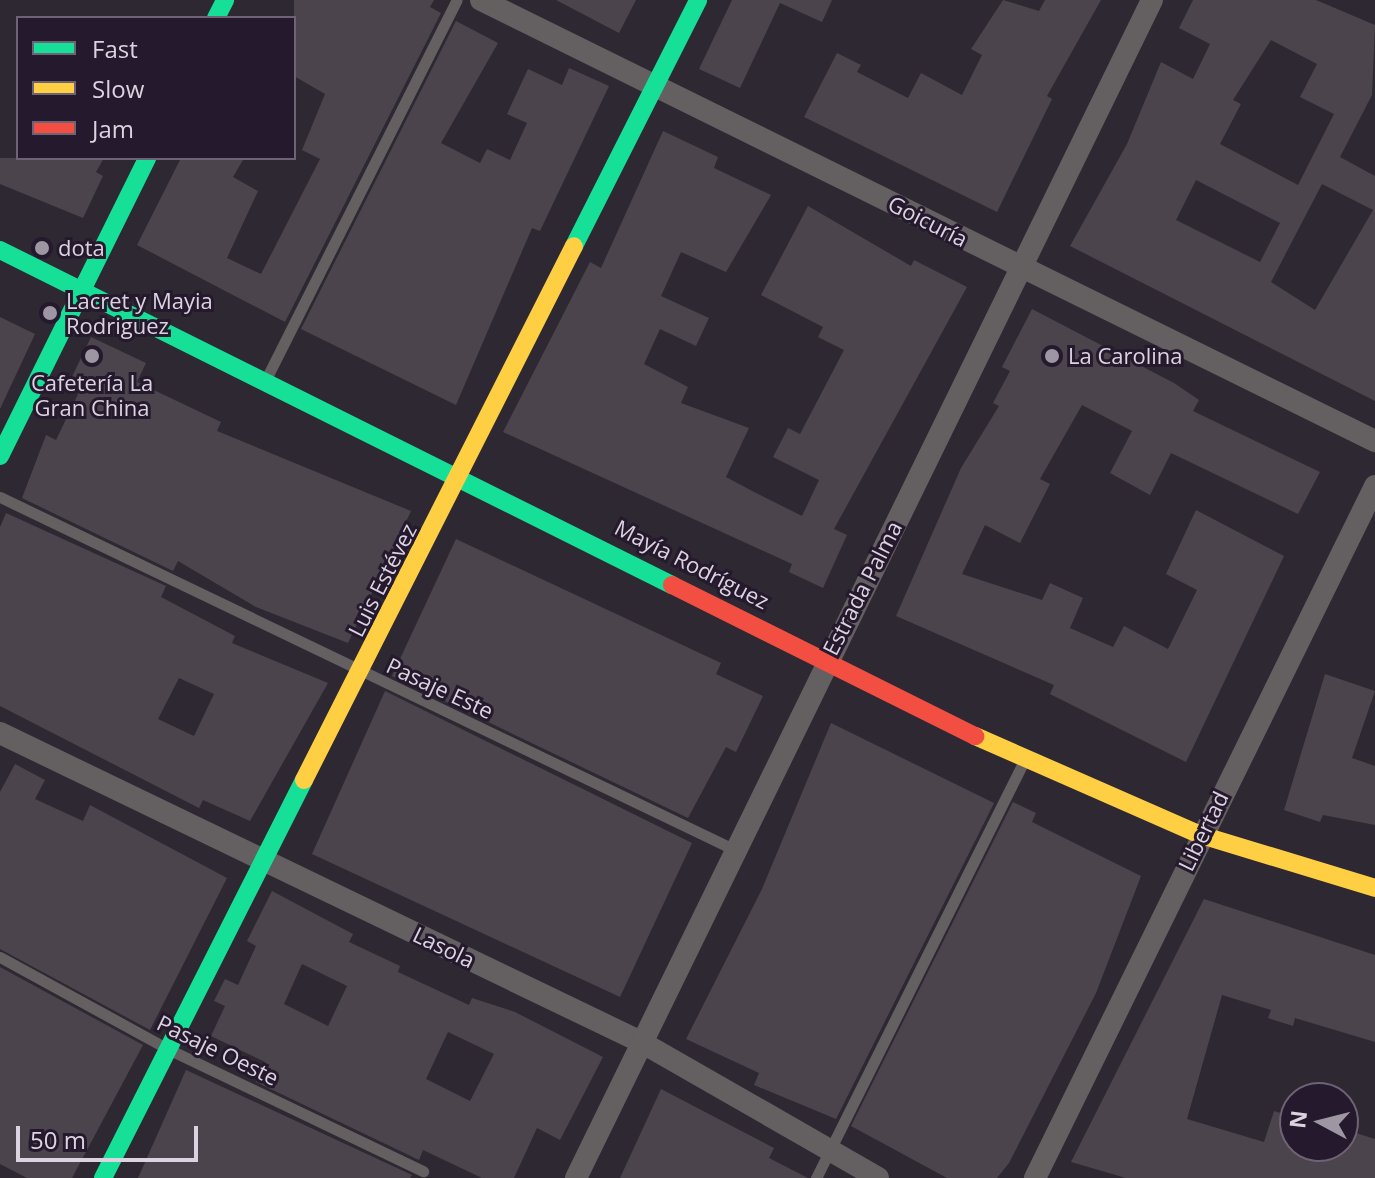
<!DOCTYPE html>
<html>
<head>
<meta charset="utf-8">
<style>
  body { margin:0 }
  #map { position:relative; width:1375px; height:1178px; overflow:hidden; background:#2e2832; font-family:"Open Sans",sans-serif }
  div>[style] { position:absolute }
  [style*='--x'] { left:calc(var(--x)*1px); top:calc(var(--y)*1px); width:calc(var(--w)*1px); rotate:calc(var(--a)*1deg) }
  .building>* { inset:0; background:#4b444c }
  .lane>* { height:11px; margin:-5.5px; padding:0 5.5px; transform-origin:5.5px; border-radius:5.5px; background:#645f61 }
  .street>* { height:22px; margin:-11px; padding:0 11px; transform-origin:11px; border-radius:11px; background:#645f61 }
  .fast>* { height:18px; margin:-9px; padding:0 9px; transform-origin:9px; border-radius:9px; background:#16e098 }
  .slow>* { height:18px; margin:-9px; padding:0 9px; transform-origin:9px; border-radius:9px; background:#ffcf43 }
  .jam>* { height:18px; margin:-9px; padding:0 9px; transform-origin:9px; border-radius:9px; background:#f24e42 }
  .dots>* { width:22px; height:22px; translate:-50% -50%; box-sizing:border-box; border:4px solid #25192d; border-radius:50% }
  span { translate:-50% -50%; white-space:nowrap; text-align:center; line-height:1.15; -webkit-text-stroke:6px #25192d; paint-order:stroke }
  .street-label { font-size:22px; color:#dbd3e0 }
  .poi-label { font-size:22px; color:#dbd3e0 }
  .left { translate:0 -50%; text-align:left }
  .legend { position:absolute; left:16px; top:16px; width:280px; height:144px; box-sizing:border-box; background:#25192d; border:2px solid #6e6375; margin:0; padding:10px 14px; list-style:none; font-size:24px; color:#dbd3e0 }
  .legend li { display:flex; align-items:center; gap:16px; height:40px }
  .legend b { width:40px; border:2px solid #6e6375 }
  .north { position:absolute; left:1279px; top:1082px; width:80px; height:80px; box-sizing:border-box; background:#25192d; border:2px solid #6e6375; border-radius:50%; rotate:277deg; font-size:22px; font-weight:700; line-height:32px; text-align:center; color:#dbd3e0 }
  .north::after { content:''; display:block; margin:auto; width:28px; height:36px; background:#9e97a3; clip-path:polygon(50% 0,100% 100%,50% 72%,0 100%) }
  .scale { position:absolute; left:16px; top:1126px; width:182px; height:36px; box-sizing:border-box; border:4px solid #dbd3e0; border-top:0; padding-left:10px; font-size:24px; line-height:28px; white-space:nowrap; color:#dbd3e0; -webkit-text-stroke:6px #25192d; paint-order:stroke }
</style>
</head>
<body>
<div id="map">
  <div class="building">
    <div style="clip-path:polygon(294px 0,434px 0,430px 7px,441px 13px,285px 322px,137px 245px,181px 158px,244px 158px,233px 177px,258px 191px,227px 258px,261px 274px,320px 159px,302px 150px,325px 94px,294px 76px)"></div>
    <div style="clip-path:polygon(556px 0,636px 0,619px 33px)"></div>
    <div style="clip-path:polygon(732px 0,832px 0,822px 22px,780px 3px,740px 88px,699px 69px)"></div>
    <div style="clip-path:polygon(1003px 0,1039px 11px,1045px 0,1101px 0,1047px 96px,1052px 99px,997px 212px,804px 117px,837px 53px,861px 65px,857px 72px,908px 98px,921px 73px,962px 95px,982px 55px,971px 49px)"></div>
    <div style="clip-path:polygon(evenodd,1193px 0,1316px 0,1375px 25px,1372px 95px,1340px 157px,1375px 176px,1375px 401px,1070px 246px,1127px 144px,1161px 62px,1193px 79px,1210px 44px,1179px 28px,1193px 0,1271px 40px,1317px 64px,1300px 97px,1334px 114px,1298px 185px,1220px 144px,1241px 104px,1233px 100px,1271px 40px,1193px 0,1196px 180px,1280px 223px,1260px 262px,1176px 220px,1196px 180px,1193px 0,1322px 184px,1373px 210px,1315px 310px,1271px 282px,1322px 184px)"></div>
    <div style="clip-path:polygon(456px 21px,498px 43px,441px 143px,480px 163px,487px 149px,510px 160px,527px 123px,507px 114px,528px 69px,562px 85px,569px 68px,609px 86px,540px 231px,532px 228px,456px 405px,301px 329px)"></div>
    <div style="clip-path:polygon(663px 131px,718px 157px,714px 168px,771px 195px,726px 272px,681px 252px,661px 296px,709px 318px,696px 346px,660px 329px,644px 364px,688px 387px,681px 403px,749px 428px,726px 477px,756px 493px,802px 516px,819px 480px,773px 457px,788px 428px,800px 434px,844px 350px,818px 337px,823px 327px,761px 295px,808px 206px,911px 266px,914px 260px,967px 287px,834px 529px,847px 535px,823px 588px,789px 572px,792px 564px,503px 432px,590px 262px,601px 268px)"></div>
    <div style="clip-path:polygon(0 158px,104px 158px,96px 172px,103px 176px,83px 218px,0 184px)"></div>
    <div style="clip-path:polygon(1032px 309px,1174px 383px,1199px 400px,1193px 411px,1320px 472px,1298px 514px,1171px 453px,1150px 495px,1110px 473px,1132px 431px,1082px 405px,1040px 479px,1050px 484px,1020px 543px,985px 525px,962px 574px,1042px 600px,1050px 583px,1083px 598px,1070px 628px,1113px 647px,1124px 626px,1168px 649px,1197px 590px,1166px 574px,1196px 510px,1284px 556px,1186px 762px,1050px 694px,1054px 685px,896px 616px,961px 468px,999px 406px,993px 403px,1010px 371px,1002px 367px)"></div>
    <div style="clip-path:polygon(0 317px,35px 334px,0 409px)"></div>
    <div style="clip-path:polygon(91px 337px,146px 363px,137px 382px,221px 422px,217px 431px,411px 511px,348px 643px,256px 607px,178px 561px,173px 571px,22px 498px,46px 435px,56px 440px,80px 390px,68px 385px)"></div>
    <div style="clip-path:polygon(evenodd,6px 513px,166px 586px,161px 597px,235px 636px,232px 643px,328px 683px,250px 821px,203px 800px,199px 808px,0 706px,0 527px,6px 513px,179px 678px,214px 694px,194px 736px,158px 719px,179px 678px)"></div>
    <div style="clip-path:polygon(456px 539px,721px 663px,716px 674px,763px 696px,736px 752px,726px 747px,688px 818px,392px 676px)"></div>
    <div style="clip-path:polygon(1325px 674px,1375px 691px,1352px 758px,1375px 766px,1375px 825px,1323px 815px,1320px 822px,1284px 810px)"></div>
    <div style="clip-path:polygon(385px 691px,692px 843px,620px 997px,312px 854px)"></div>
    <div style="clip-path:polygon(831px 723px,994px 803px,836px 1119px,754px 1085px,759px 1073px,686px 1039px,762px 889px)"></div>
    <div style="clip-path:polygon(15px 764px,45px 780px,35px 799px,83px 821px,90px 805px,227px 878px,150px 1030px,0 949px,0 792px)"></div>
    <div style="clip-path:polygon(1013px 802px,1036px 813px,1032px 822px,1141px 876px,1096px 993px,1009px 1163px,997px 1178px,947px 1178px,851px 1126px)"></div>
    <div style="clip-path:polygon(evenodd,272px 891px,353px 934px,349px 942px,400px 966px,398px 972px,469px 1005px,472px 998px,515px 1012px,603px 1057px,560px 1140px,537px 1128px,514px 1178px,482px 1178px,423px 1150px,419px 1160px,256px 1082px,265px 1062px,211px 1036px,225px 1006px,214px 1001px,225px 979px,238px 985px,256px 946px,247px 941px,272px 891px,302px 964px,347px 986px,328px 1026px,284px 1004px,302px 964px,272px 891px,448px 1032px,494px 1054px,470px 1101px,426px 1079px,448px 1032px)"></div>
    <div style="clip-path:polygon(1204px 899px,1375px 955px,1375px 1042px,1295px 1018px,1293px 1026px,1268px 1018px,1271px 1010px,1222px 995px,1187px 1119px,1264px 1142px,1274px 1111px,1295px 1117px,1295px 1146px,1343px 1146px,1343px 1129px,1375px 1139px,1375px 1178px,1126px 1178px,1071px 1162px)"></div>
    <div style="clip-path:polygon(0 967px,143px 1045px,72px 1178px,27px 1178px,0 1164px)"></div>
    <div style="clip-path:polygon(186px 1070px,412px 1175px,410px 1178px,138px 1178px)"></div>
    <div style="clip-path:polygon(661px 1089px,774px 1148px,769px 1158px,808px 1178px,620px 1178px)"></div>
  </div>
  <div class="lane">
    <div style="--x:266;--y:379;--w:424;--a:-63.3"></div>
    <div style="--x:0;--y:497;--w:815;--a:25.65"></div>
    <div style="--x:0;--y:957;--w:192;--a:28.7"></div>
    <div style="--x:168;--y:1049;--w:283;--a:25.6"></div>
    <div style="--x:816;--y:1178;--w:464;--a:-63.5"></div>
  </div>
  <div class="street">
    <div style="--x:481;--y:0;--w:997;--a:26.26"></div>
    <div style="--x:0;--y:733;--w:712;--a:25.74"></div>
    <div style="--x:641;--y:1042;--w:273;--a:29.8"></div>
    <div style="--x:576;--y:1178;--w:1311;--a:-63.94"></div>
    <div style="--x:1035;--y:1178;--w:771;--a:-63.83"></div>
  </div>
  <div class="fast">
    <div style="--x:216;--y:18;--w:20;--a:-63"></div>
    <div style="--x:574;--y:246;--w:275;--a:-63.2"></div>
    <div style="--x:0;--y:250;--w:751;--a:26.5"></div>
    <div style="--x:0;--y:456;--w:332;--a:-63.7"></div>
    <div style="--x:103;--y:1178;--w:446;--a:-63.2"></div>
  </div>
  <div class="slow">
    <div style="--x:975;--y:736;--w:247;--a:23.7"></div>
    <div style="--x:1201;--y:835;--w:182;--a:16.9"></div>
    <div style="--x:304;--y:780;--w:598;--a:-63.18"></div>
  </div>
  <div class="jam">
    <div style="--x:672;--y:585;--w:339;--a:26.5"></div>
  </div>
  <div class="dots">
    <div style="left:42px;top:248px;background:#9e97a3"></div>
    <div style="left:50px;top:313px;background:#9e97a3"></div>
    <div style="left:92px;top:356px;background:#9e97a3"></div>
    <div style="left:1052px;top:356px;background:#9e97a3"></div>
  </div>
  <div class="street-label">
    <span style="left:928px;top:221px;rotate:27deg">Goicuría</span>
    <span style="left:692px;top:564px;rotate:27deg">Mayía Rodríguez</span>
    <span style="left:382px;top:580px;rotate:-63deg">Luis Estévez</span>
    <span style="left:862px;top:588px;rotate:-63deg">Estrada Palma</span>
    <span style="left:440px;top:688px;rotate:25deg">Pasaje Este</span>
    <span style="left:1203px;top:831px;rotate:-64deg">Libertad</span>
    <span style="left:444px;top:947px;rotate:26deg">Lasola</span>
    <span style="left:218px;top:1050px;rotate:26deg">Pasaje Oeste</span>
  </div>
  <div class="poi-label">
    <span class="left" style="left:58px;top:248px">dota</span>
    <span class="left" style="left:66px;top:313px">Lacret y Mayia<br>Rodriguez</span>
    <span class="left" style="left:1068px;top:356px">La Carolina</span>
    <span style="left:92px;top:395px">Cafetería La<br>Gran China</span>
  </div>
  <ul class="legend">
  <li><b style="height:10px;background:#16e098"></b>Fast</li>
  <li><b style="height:10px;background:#ffcf43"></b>Slow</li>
  <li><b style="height:10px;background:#f24e42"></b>Jam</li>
  </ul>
  <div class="north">N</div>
  <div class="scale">50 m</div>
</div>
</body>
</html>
